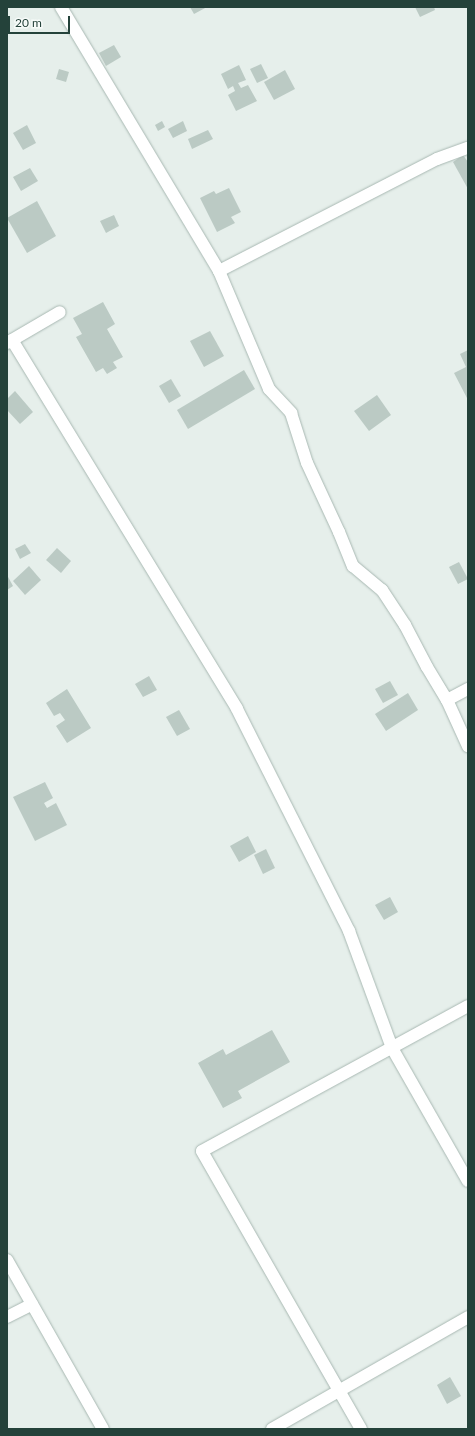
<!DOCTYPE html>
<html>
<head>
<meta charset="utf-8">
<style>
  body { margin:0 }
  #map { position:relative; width:475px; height:1436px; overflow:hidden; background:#e6efeb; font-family:Lato,sans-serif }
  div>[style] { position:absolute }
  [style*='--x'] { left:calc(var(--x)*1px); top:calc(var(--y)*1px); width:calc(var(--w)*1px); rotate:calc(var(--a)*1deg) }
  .building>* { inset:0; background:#bbcac4 }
  .roads { filter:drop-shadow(0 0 1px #a8b8b2) drop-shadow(0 0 1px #a8b8b2) }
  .minor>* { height:12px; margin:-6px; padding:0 6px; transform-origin:6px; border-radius:6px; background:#fff }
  span { translate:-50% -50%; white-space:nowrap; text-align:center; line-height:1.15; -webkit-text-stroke:3px #f7fbf9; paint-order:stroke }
  .frame { position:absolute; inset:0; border:8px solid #24423a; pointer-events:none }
  .scale { position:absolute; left:8px; top:16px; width:62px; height:18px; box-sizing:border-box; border:2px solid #24423a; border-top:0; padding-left:5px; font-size:12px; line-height:14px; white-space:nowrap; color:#24423a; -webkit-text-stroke:3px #f7fbf9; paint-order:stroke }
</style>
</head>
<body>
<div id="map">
  <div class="building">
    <div style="clip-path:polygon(190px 7px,207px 7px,194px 14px)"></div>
    <div style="clip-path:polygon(415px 7px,434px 7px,435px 10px,420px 17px)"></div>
    <div style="clip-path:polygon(114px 45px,121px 57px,106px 66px,99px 53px)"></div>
    <div style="clip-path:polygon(261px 64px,268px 78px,257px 83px,250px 69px)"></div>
    <div style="clip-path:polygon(239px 65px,246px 80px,238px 83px,241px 88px,248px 85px,257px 101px,236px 111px,228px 95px,235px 91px,233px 86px,228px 89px,221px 74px)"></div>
    <div style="clip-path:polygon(59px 69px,69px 72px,66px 82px,56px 79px)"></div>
    <div style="clip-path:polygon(285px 70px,295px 89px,274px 100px,264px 82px)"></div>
    <div style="clip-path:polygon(162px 121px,165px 127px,158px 131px,155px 125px)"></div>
    <div style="clip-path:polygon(183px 121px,187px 131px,173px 138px,168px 129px)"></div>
    <div style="clip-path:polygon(27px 125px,36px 143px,23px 150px,13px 133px)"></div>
    <div style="clip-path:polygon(208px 130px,213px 139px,192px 149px,188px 139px)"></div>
    <div style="clip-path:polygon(463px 155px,468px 162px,468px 189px,453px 162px)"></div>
    <div style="clip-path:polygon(30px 168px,38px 181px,21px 191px,13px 177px)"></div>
    <div style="clip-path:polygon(229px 188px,241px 212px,231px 217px,235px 223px,217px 232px,200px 198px,214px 191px,216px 194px)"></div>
    <div style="clip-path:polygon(37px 201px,56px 236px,27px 253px,7px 218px)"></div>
    <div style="clip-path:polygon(114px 215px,119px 226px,106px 233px,100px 221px)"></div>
    <div style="clip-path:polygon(103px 302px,115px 324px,107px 329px,123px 357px,113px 362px,117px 368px,107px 374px,103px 368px,96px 372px,76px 337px,82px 334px,73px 318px)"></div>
    <div style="clip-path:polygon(210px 331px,224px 356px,204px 367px,190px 341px)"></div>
    <div style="clip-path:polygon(468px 350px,468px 400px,454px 373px,466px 367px,460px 354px)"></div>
    <div style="clip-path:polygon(244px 370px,255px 389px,188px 429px,177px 410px)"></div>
    <div style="clip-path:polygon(171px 379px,181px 396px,169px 403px,159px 386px)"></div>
    <div style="clip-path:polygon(15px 391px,33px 412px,20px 424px,7px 410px,7px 399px)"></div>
    <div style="clip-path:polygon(377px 395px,391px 415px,369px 431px,354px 411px)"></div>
    <div style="clip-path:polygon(25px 544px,31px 553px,20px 559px,15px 549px)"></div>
    <div style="clip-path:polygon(57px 548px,71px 561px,61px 573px,46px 560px)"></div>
    <div style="clip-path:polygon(459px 562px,468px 579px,458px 584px,449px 567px)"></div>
    <div style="clip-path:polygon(29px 566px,41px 580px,25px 595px,13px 581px)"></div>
    <div style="clip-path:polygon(7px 575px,13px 586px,7px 590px)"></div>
    <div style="clip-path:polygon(149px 676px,157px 690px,143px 697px,135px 684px)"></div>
    <div style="clip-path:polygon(390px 681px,398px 695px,383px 703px,375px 689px)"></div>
    <div style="clip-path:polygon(67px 689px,91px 728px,67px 743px,56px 726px,65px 720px,60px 713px,54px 716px,46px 703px)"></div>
    <div style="clip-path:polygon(408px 693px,418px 710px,386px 731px,375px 714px)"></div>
    <div style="clip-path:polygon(179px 710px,190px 729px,177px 736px,166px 717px)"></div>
    <div style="clip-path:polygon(45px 782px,53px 798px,44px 803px,47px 808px,56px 803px,67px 825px,35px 841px,13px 797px)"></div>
    <div style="clip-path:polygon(248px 836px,256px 852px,239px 862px,230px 846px)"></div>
    <div style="clip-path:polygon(266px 849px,275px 868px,263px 874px,254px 855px)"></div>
    <div style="clip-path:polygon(390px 897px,398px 912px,384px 920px,375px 905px)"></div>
    <div style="clip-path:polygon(272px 1030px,290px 1062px,238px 1091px,242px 1098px,223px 1108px,198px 1063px,223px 1049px,226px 1055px)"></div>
    <div style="clip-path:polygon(450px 1377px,461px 1396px,447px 1404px,437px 1385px)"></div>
  </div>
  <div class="roads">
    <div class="minor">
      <div style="--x:61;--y:7;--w:308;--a:59.1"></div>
      <div style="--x:219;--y:271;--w:128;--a:67"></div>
      <div style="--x:269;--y:389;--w:33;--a:47"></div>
      <div style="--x:291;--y:413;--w:52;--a:72.3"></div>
      <div style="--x:307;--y:463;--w:76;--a:65.1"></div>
      <div style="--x:339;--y:532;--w:37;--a:68"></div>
      <div style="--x:353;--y:566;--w:38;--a:40"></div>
      <div style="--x:382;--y:590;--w:42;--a:56.7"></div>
      <div style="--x:405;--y:625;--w:47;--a:62.4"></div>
      <div style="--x:427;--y:667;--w:39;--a:59"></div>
      <div style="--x:447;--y:700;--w:51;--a:65.5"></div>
      <div style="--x:219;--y:271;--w:245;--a:-27.2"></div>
      <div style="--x:437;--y:159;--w:33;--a:-20"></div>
      <div style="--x:12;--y:340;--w:432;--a:58.6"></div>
      <div style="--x:237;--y:709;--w:249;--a:63.2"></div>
      <div style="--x:349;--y:931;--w:125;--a:69.8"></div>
      <div style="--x:392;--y:1048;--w:153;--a:60.3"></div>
      <div style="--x:7;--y:343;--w:61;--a:-30.3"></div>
      <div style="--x:447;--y:700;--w:24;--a:-28"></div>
      <div style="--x:7;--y:1260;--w:194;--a:60.4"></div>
      <div style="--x:7;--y:1317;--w:28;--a:-27"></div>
      <div style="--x:272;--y:1429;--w:226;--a:-29.7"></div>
      <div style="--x:361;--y:1429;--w:320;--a:-119.8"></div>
      <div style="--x:202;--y:1151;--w:303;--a:-28.6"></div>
    </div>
  </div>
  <div class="frame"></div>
  <div class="scale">20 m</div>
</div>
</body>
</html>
